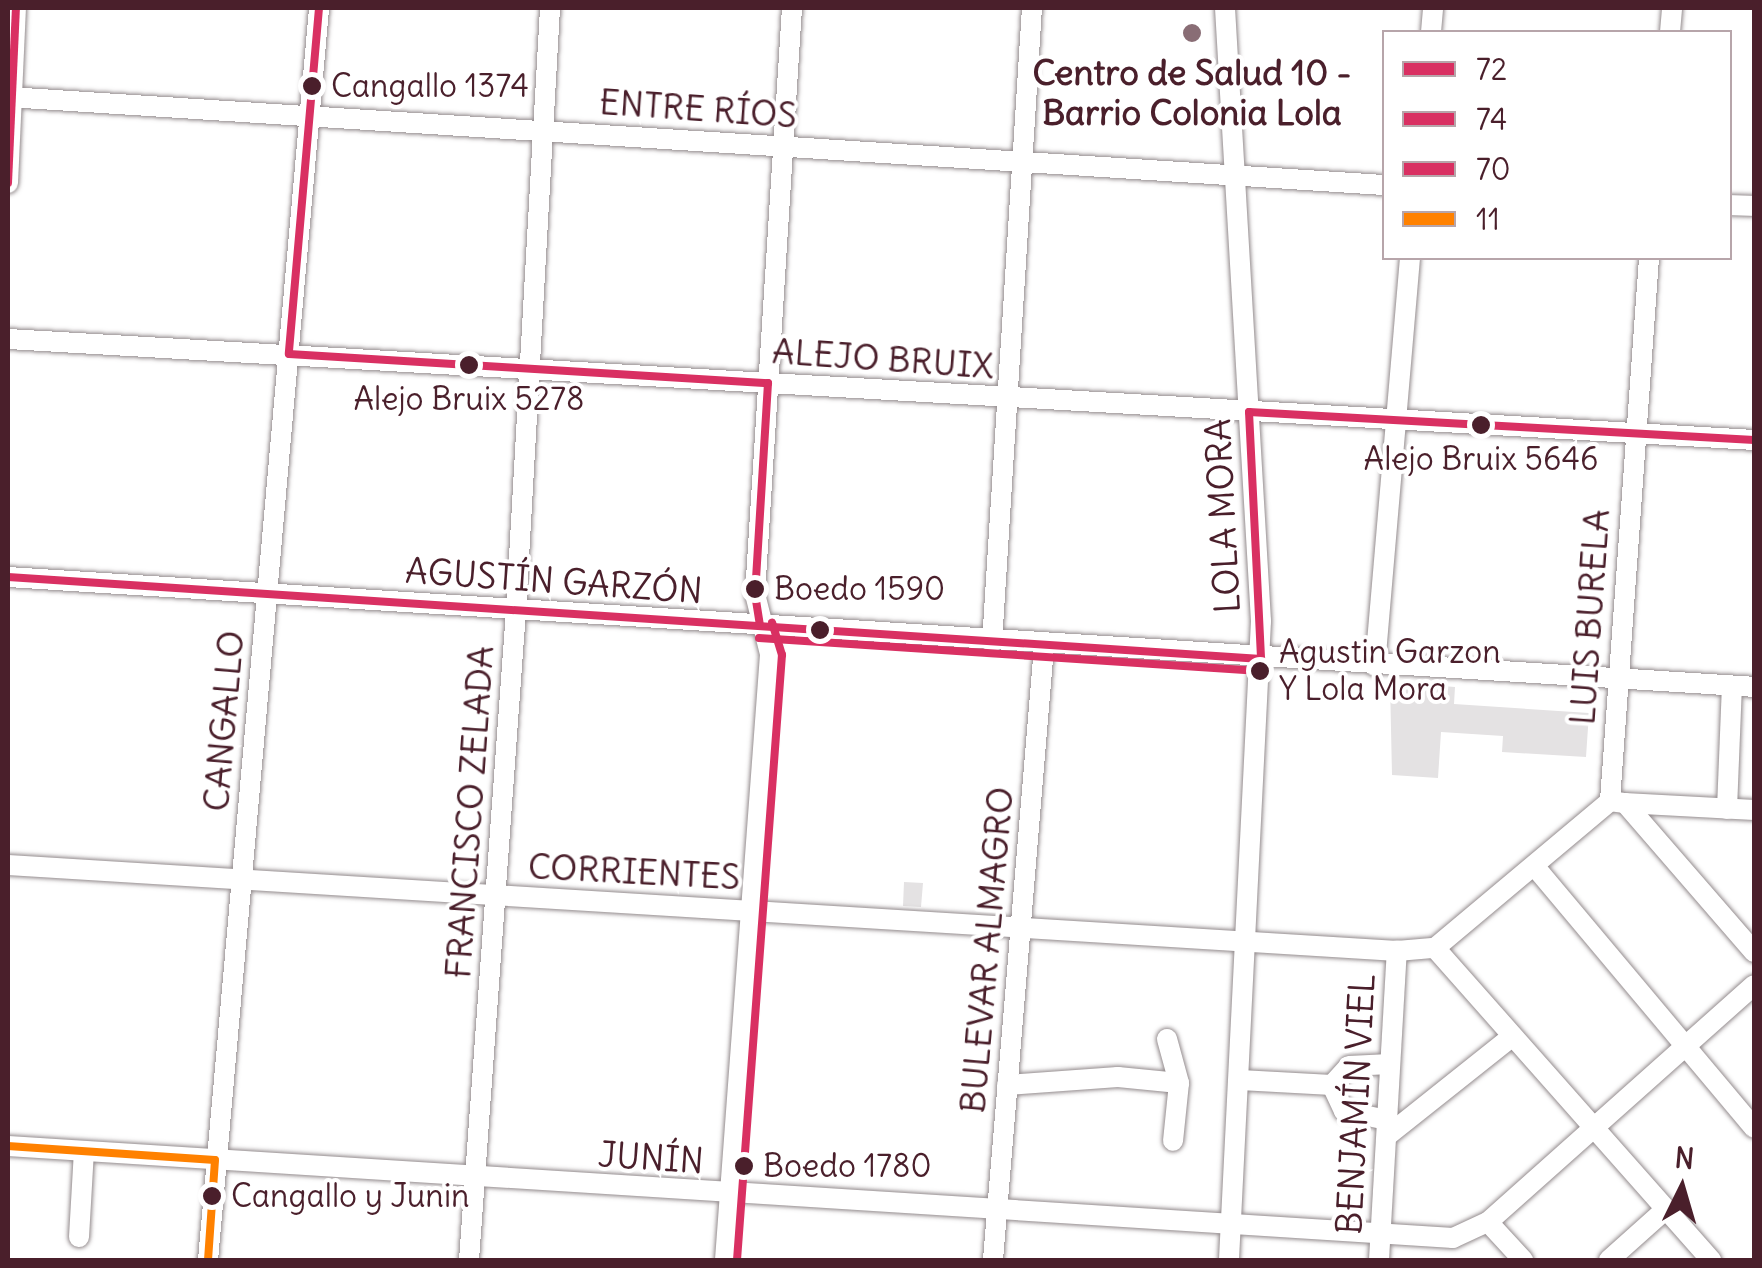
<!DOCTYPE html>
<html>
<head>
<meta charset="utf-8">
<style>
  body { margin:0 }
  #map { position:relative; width:1762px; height:1268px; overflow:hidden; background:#fff; font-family:Delius,sans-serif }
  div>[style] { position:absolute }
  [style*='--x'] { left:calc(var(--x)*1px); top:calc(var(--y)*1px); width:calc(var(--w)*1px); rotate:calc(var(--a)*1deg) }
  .building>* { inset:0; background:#e4e2e3 }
  .roads { filter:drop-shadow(0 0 2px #948c8e) drop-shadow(0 0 2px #948c8e) }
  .minor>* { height:20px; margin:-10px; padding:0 10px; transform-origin:10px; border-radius:10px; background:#fff }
  .bus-1>* { height:8px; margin:-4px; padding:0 4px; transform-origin:4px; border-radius:4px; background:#d93062 }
  .bus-2>* { height:8px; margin:-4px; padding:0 4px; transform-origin:4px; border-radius:4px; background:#d93062 }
  .bus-3>* { height:8px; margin:-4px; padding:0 4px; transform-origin:4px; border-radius:4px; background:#d93062 }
  .bus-4>* { height:8px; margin:-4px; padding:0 4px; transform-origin:4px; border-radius:4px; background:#ff8100 }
  .dots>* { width:28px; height:28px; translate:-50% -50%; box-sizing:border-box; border:5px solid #fff; border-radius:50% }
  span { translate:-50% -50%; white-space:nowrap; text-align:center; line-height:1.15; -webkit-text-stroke:8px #fff; paint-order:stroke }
  .bus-label { font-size:32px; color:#4a1f2b }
  .left { translate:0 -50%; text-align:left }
  .poi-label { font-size:35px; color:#4a1f2b; font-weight:700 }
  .street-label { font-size:35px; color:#4a1f2b }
  .frame { position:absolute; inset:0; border:10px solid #4a1f2b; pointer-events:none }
  .legend { position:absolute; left:1382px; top:30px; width:350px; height:230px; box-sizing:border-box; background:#fff; border:2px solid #b7a5aa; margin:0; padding:12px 18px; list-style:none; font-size:30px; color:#4a1f2b }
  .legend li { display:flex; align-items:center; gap:20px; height:50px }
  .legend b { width:50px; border:2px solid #b7a5aa }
  .north { position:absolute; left:1632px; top:1138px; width:100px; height:100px; -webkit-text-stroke:8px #fff; paint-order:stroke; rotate:5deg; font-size:28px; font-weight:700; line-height:40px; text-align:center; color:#4a1f2b }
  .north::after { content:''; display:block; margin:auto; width:35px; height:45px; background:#4a1f2b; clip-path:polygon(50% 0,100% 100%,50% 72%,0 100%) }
</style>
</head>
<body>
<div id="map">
  <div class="building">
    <div style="clip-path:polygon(1390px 682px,1455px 687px,1454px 704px,1589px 713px,1586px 757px,1502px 752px,1503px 736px,1441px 732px,1438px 778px,1392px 775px)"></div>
    <div style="clip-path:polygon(904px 882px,923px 883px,921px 907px,903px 906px)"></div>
  </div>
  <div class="roads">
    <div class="minor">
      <div style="--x:1225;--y:8;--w:614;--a:86.64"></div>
      <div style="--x:1261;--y:621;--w:640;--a:92.87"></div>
      <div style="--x:1431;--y:32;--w:24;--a:-85"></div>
      <div style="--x:1670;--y:32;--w:24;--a:-85"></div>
      <div style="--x:8;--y:97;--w:1379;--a:3.66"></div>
      <div style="--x:8;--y:183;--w:175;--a:-87.4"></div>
      <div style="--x:1730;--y:205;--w:24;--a:2"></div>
      <div style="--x:8;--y:339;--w:1749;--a:3.31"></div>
      <div style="--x:8;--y:577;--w:1749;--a:3.6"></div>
      <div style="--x:992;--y:643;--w:636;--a:-86.4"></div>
      <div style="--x:1375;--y:666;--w:409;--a:-85.1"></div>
      <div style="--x:1610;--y:801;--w:544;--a:-85.89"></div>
      <div style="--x:1625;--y:803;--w:129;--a:3.1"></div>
      <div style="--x:1727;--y:809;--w:123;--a:-87.7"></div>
      <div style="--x:8;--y:865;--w:1392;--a:3.54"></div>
      <div style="--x:1397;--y:951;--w:38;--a:-5"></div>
      <div style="--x:1536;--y:868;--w:339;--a:50"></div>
      <div style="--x:1435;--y:948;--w:229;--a:-40"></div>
      <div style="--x:1610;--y:801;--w:15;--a:8"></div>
      <div style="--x:1625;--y:803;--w:197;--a:49.1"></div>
      <div style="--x:1435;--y:948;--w:417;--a:48.5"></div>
      <div style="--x:1167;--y:1039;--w:46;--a:74.7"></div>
      <div style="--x:1179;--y:1083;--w:58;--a:95.9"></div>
      <div style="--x:1240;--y:1080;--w:92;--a:3.1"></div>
      <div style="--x:1007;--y:1085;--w:111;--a:-4.1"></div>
      <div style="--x:1118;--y:1077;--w:61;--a:5.6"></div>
      <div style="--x:1387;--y:1120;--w:44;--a:-168.2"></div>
      <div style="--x:1344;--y:1111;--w:29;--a:-115"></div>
      <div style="--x:1332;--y:1085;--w:25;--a:-48"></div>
      <div style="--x:1349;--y:1066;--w:41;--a:-2.8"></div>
      <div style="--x:1387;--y:1136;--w:156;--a:-38.5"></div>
      <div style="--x:8;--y:1146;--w:1448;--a:3.64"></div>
      <div style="--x:1453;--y:1238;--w:38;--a:-25"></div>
      <div style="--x:1488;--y:1222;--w:356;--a:-41.7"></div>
      <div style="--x:1488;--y:1222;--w:52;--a:47.4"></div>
      <div style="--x:79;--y:1237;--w:86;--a:-86.7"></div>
      <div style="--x:208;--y:1260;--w:1257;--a:-84.93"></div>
      <div style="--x:469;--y:1260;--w:651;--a:-85.86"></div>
      <div style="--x:516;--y:611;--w:604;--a:-86.77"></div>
      <div style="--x:725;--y:1260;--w:608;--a:-85.75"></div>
      <div style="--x:770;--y:654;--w:62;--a:-104"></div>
      <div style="--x:755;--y:594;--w:587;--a:-86.39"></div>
      <div style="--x:993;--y:1260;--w:616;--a:-85.25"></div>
      <div style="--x:1379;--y:1260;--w:310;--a:-86.7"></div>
      <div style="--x:1609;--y:1260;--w:75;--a:-41.8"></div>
    </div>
  </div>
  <div class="bus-1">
    <div style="--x:319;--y:8;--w:347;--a:95"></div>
    <div style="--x:289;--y:354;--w:480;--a:3.5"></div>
    <div style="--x:768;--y:383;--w:211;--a:93.5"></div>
    <div style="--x:755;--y:594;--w:32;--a:81"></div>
    <div style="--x:8;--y:183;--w:175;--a:-87.4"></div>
    <div style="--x:8;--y:577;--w:1256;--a:3.74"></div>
  </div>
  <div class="bus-2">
    <div style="--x:759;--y:638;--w:502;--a:3.77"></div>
    <div style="--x:737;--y:1260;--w:607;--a:-85.75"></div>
    <div style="--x:782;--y:655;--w:34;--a:-107"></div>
  </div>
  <div class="bus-3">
    <div style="--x:1249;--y:412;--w:506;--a:3.17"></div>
    <div style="--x:1249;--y:412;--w:247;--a:87.2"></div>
  </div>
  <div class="bus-4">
    <div style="--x:8;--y:1146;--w:207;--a:3.9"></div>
    <div style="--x:215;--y:1160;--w:100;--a:94"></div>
  </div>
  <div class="dots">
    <div style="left:1192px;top:33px;background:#896d75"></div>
    <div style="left:312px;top:86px;background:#4a1f2b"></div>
    <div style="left:469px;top:365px;background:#4a1f2b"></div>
    <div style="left:1481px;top:425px;background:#4a1f2b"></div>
    <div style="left:755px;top:589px;background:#4a1f2b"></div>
    <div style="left:820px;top:630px;background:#4a1f2b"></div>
    <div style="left:1260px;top:671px;background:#4a1f2b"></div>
    <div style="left:744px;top:1166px;background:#4a1f2b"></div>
    <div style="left:212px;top:1196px;background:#4a1f2b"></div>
  </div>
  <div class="bus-label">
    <span class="left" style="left:331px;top:86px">Cangallo 1374</span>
    <span style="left:469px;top:399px">Alejo Bruix 5278</span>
    <span style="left:1481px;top:459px">Alejo Bruix 5646</span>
    <span class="left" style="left:774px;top:589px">Boedo 1590</span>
    <span class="left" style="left:1279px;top:671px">Agustin Garzon<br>Y Lola Mora</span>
    <span class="left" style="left:763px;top:1166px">Boedo 1780</span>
    <span class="left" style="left:231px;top:1196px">Cangallo y Junin</span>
  </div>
  <div class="poi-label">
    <span style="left:1192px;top:92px">Centro de Salud 10 -<br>Barrio Colonia Lola</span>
  </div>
  <div class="street-label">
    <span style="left:698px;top:108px;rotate:4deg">ENTRE RÍOS</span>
    <span style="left:883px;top:358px;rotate:4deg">ALEJO BRUIX</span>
    <span style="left:1222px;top:516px;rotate:-93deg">LOLA MORA</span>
    <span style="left:554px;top:580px;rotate:4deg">AGUSTÍN GARZÓN</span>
    <span style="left:1589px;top:617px;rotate:-86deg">LUIS BURELA</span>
    <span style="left:223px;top:721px;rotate:-85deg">CANGALLO</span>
    <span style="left:469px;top:812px;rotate:-86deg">FRANCISCO ZELADA</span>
    <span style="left:634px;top:871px;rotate:3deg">CORRIENTES</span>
    <span style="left:986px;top:950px;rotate:-85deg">BULEVAR ALMAGRO</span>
    <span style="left:1355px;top:1104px;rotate:-87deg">BENJAMÍN VIEL</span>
    <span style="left:651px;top:1157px;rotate:4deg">JUNÍN</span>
  </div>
  <div class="frame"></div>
  <ul class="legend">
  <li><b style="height:12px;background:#d93062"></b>72</li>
  <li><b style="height:12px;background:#d93062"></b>74</li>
  <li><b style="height:12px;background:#d93062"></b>70</li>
  <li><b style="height:12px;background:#ff8100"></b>11</li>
  </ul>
  <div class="north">N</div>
</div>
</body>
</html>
